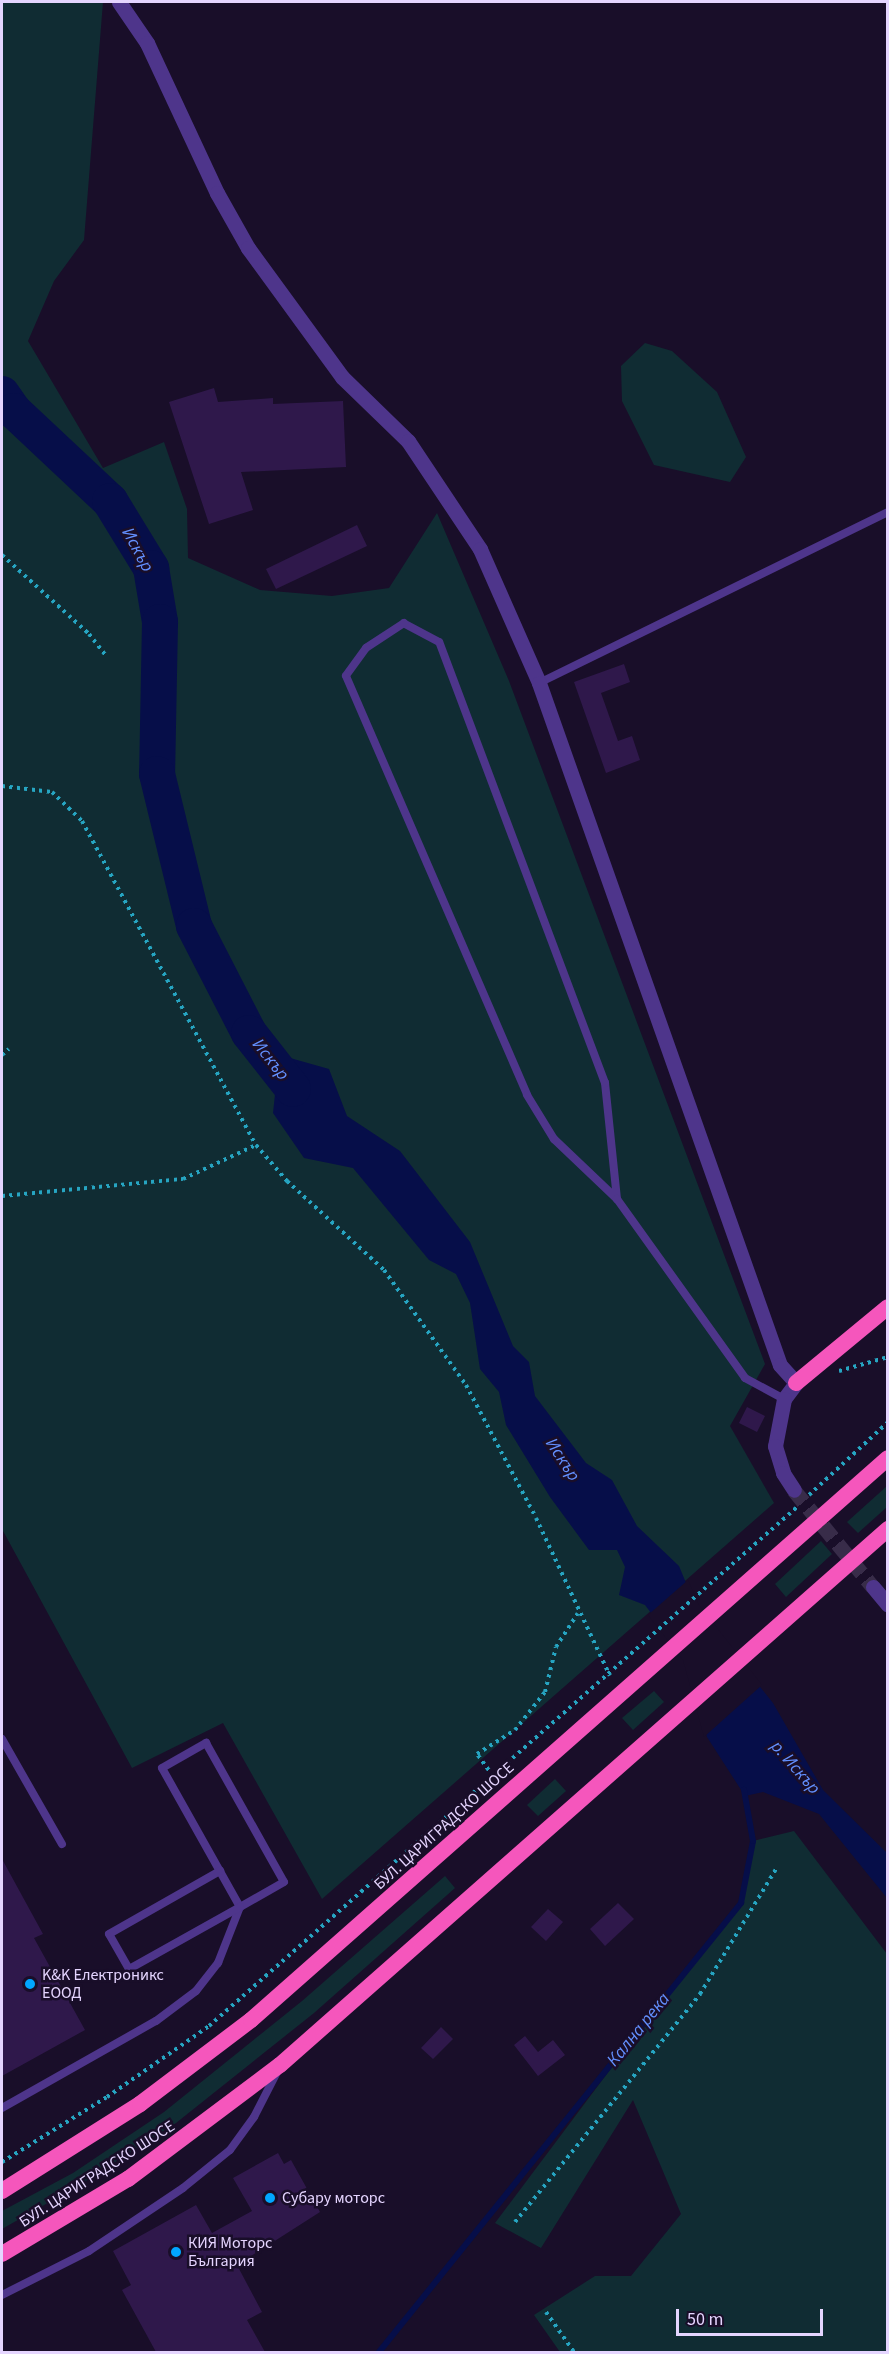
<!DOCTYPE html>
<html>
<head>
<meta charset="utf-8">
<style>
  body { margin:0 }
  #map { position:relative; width:889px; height:2354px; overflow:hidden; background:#190e29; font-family:"Source Sans 3",sans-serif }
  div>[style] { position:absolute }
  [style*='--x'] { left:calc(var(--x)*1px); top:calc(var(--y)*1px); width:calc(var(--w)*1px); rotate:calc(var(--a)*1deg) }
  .green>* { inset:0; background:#102c33 }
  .water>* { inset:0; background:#060e49 }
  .pier>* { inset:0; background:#190e29 }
  .stream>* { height:6px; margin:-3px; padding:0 3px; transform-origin:3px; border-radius:3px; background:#060e49 }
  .river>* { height:36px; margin:-18px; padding:0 18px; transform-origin:18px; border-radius:18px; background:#060e49 }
  .building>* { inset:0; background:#2f184b }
  .minor-tunnel>* { height:15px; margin-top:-7.5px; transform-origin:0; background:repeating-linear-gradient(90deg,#382c49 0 15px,transparent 0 23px) }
  .path>* { height:4px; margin-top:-2px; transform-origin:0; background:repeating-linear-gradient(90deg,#26a5c2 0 3px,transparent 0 7.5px) }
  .service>* { height:8px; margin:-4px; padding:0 4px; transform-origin:4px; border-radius:4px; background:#4e358b }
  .minor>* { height:15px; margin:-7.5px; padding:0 7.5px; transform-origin:7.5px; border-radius:7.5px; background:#4e358b }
  .trunk>* { height:16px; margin:-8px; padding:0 8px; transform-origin:8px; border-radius:8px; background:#f556bc }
  .dots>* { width:16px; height:16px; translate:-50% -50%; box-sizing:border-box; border:3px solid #190e29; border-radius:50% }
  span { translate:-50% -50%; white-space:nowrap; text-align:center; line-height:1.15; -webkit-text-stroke:5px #190e29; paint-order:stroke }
  .street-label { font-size:16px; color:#e5d5ff }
  .poi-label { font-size:16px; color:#e5d5ff }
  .left { translate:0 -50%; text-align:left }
  .water-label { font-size:18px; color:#6390ff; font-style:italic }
  .frame { position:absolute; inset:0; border:3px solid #e5d5ff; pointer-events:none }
  .scale { position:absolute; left:676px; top:2309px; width:147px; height:27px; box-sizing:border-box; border:3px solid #e5d5ff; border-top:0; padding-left:8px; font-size:18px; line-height:21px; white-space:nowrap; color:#e5d5ff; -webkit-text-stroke:4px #190e29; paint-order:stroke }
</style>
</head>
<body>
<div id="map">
  <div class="green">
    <div style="clip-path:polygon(2px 2px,103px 2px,84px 240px,54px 281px,28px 341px,103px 468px,164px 442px,187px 509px,188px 558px,260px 590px,332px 596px,389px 588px,437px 513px,509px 681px,765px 1364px,730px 1426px,774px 1503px,322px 1899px,223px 1723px,132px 1768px,2px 1529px)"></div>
    <div style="clip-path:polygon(645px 343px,672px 351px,717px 392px,746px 457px,730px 482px,654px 465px,622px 401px,621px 366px)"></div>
    <div style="clip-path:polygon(887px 1486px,887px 1507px,858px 1533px,847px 1522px)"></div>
    <div style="clip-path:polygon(821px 1541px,832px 1554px,786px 1597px,775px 1584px)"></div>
    <div style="clip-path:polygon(654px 1691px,664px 1702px,633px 1730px,622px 1718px)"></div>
    <div style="clip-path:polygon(555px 1779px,566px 1791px,538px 1816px,527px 1805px)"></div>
    <div style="clip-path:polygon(794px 1831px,887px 1954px,887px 2352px,560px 2352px,534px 2315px,595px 2276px,631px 2276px,681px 2214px,633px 2100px,541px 2248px,495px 2223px,648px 2019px,741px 1903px,753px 1841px)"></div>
    <div style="clip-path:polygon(445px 1876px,455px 1888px,314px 2013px,176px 2123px,81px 2184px,2px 2229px,2px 2211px,73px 2173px,164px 2112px,302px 2001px)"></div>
  </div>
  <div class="water">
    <div style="clip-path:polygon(262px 1050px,329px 1069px,347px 1116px,400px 1151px,470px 1242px,513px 1346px,529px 1362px,535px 1396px,586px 1463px,612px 1480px,637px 1526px,679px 1566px,696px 1607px,773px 1703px,823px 1790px,887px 1853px,887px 1898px,819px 1814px,763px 1792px,745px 1796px,707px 1737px,686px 1659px,645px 1605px,619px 1595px,625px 1567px,617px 1550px,589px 1550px,550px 1497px,506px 1425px,499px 1392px,480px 1369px,470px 1303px,456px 1274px,429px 1260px,353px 1168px,304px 1158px,273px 1113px,276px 1085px)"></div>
  </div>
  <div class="pier">
    <div style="clip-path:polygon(688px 1580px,699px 1605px,762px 1685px,704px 1737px,683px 1660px,648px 1615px)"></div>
  </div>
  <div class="stream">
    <div style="--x:379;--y:2352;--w:577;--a:-51.12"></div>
    <div style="--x:741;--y:1903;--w:63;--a:-79"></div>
    <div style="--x:753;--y:1841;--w:52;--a:-100"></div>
  </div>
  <div class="river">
    <div style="--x:2;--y:394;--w:21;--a:55"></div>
    <div style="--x:14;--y:411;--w:132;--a:43.2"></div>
    <div style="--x:110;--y:501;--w:79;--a:58.5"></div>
    <div style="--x:151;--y:568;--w:55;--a:80.5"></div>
    <div style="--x:160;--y:622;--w:152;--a:91.1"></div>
    <div style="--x:157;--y:774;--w:156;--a:76.3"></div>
    <div style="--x:194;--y:926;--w:120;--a:62.8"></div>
    <div style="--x:249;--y:1033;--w:71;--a:51.8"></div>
  </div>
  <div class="building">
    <div style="clip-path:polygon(214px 388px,218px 402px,273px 398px,273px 404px,343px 401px,346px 467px,241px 472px,253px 510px,209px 524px,169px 402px)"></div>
    <div style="clip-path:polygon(357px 525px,367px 546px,276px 589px,266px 569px)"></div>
    <div style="clip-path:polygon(624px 664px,630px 682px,601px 693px,618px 741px,632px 736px,640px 760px,606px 773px,574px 682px)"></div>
    <div style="clip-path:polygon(747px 1407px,765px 1416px,757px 1432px,739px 1423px)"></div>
    <div style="clip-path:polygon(2px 1859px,43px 1934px,34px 1938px,85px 2030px,2px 2076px)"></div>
    <div style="clip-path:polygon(618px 1903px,634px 1919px,605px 1946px,590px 1929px)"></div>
    <div style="clip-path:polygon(548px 1909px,563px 1922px,546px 1941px,531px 1927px)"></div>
    <div style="clip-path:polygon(441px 2027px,453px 2039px,433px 2059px,421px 2048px)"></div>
    <div style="clip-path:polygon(525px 2036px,538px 2052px,553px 2040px,565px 2055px,538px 2076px,514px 2045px)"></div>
    <div style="clip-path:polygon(278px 2153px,284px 2164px,291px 2160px,320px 2212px,237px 2265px,262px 2312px,247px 2320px,265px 2352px,156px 2352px,122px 2290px,131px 2285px,113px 2251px,196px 2205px,212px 2233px,252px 2211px,233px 2178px)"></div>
  </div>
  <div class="minor-tunnel">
    <div style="--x:794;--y:1490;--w:125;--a:50.8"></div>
  </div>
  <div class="path">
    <div style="--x:2;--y:555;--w:118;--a:42.2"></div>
    <div style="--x:89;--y:634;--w:28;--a:52"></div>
    <div style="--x:2;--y:786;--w:50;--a:6.8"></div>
    <div style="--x:52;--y:792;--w:42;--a:44"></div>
    <div style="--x:82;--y:821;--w:368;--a:61.8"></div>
    <div style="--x:2;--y:1055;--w:9;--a:-41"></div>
    <div style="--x:2;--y:1196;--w:182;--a:-5.4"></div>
    <div style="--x:183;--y:1179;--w:81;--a:-25"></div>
    <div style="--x:256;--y:1145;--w:48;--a:49.3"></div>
    <div style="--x:287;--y:1181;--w:132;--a:42.5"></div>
    <div style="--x:384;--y:1270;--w:141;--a:54.5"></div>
    <div style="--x:466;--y:1385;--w:150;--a:62.2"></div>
    <div style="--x:536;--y:1518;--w:174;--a:64.9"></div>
    <div style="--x:839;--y:1371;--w:51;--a:-15.9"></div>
    <div style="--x:809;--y:1495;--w:108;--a:-42.7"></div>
    <div style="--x:493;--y:1776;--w:27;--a:-126"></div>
    <div style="--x:477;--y:1754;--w:45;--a:-32.3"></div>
    <div style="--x:515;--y:1730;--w:48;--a:-51.7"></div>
    <div style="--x:545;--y:1692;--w:46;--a:-76.3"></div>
    <div style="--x:556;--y:1647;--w:40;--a:-57.1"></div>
    <div style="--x:2;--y:2162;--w:123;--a:-31.8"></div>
    <div style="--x:107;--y:2097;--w:124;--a:-34.8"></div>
    <div style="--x:209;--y:2026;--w:784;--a:-41.43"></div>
    <div style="--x:515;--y:2222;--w:294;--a:-50.9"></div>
    <div style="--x:700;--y:1994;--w:146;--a:-58.7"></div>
    <div style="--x:546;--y:2312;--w:49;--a:55"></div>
  </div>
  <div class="service">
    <div style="--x:539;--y:683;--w:389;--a:-26.1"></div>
    <div style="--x:617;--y:1199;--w:117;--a:-95.9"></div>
    <div style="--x:605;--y:1083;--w:471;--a:-110.6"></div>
    <div style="--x:439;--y:642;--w:40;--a:-152"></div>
    <div style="--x:404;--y:623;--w:45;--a:146.7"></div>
    <div style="--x:366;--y:648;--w:34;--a:126"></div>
    <div style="--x:346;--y:676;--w:456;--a:66.6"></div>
    <div style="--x:527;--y:1095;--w:52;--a:58.5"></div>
    <div style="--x:554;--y:1139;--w:87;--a:43.6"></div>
    <div style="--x:617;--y:1199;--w:220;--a:54.4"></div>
    <div style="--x:745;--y:1378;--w:44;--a:28.3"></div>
    <div style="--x:2;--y:1739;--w:121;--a:60.3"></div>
    <div style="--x:2;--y:2108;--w:177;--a:-29.5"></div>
    <div style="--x:156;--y:2021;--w:50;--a:-36.9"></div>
    <div style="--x:196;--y:1991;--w:36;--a:-52"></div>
    <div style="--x:218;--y:1963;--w:60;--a:-68.6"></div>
    <div style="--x:240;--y:1907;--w:159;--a:-119.3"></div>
    <div style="--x:162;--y:1768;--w:51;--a:-29.6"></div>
    <div style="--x:206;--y:1743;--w:159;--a:60.7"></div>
    <div style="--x:284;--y:1882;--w:51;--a:150.4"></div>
    <div style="--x:240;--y:1907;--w:127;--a:150.8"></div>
    <div style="--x:129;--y:1969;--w:40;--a:-119.7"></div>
    <div style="--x:109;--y:1934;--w:128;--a:-29.6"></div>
    <div style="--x:2;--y:2295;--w:97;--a:-26.8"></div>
    <div style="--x:89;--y:2251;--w:113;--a:-33.8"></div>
    <div style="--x:183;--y:2188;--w:60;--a:-39"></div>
    <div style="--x:230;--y:2150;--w:41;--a:-54"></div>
    <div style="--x:254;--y:2117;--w:51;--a:-62.9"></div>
  </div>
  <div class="minor">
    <div style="--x:119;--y:2;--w:50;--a:55.7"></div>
    <div style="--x:147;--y:43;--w:166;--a:65"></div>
    <div style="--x:217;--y:193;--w:63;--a:60.6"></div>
    <div style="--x:248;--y:248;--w:160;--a:53.9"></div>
    <div style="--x:342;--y:377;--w:92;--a:44.1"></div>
    <div style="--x:408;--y:441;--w:130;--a:56.3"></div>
    <div style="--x:480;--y:549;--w:146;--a:66.2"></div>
    <div style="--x:539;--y:683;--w:723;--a:70.54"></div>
    <div style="--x:780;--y:1365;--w:24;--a:48"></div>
    <div style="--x:796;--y:1383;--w:20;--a:127"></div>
    <div style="--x:784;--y:1399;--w:48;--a:100.8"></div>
    <div style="--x:775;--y:1446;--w:28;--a:73"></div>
    <div style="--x:783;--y:1473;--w:20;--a:57"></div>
    <div style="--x:873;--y:1587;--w:23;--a:50"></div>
  </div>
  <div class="trunk">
    <div style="--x:796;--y:1383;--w:119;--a:-39.6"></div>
    <div style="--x:2;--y:2191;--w:163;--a:-32.2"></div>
    <div style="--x:140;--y:2104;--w:139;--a:-37.1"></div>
    <div style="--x:251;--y:2020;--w:849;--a:-41.42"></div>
    <div style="--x:2;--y:2254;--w:147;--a:-30.8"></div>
    <div style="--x:128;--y:2179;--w:190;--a:-36.9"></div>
    <div style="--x:280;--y:2065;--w:811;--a:-41.4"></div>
  </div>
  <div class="dots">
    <div style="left:30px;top:1984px;background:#01a6ff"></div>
    <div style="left:270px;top:2198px;background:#01a6ff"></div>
    <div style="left:176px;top:2252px;background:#01a6ff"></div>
  </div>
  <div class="street-label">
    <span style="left:444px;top:1826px;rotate:-42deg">БУЛ. ЦАРИГРАДСКО ШОСЕ</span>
    <span style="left:97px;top:2174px;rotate:-33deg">БУЛ. ЦАРИГРАДСКО ШОСЕ</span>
  </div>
  <div class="poi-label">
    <span class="left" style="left:42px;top:1984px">K&amp;K Електроникс<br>ЕООД</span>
    <span class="left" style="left:282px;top:2198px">Субару моторс</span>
    <span class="left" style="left:188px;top:2252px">КИЯ Моторс<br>България</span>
  </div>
  <div class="water-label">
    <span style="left:137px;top:550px;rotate:62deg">Искър</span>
    <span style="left:270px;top:1060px;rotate:52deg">Искър</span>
    <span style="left:562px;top:1460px;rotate:57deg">Искър</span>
    <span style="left:795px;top:1768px;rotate:49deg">р. Искър</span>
    <span style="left:639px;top:2030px;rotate:-51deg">Кална река</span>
  </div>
  <div class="frame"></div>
  <div class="scale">50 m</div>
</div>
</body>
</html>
